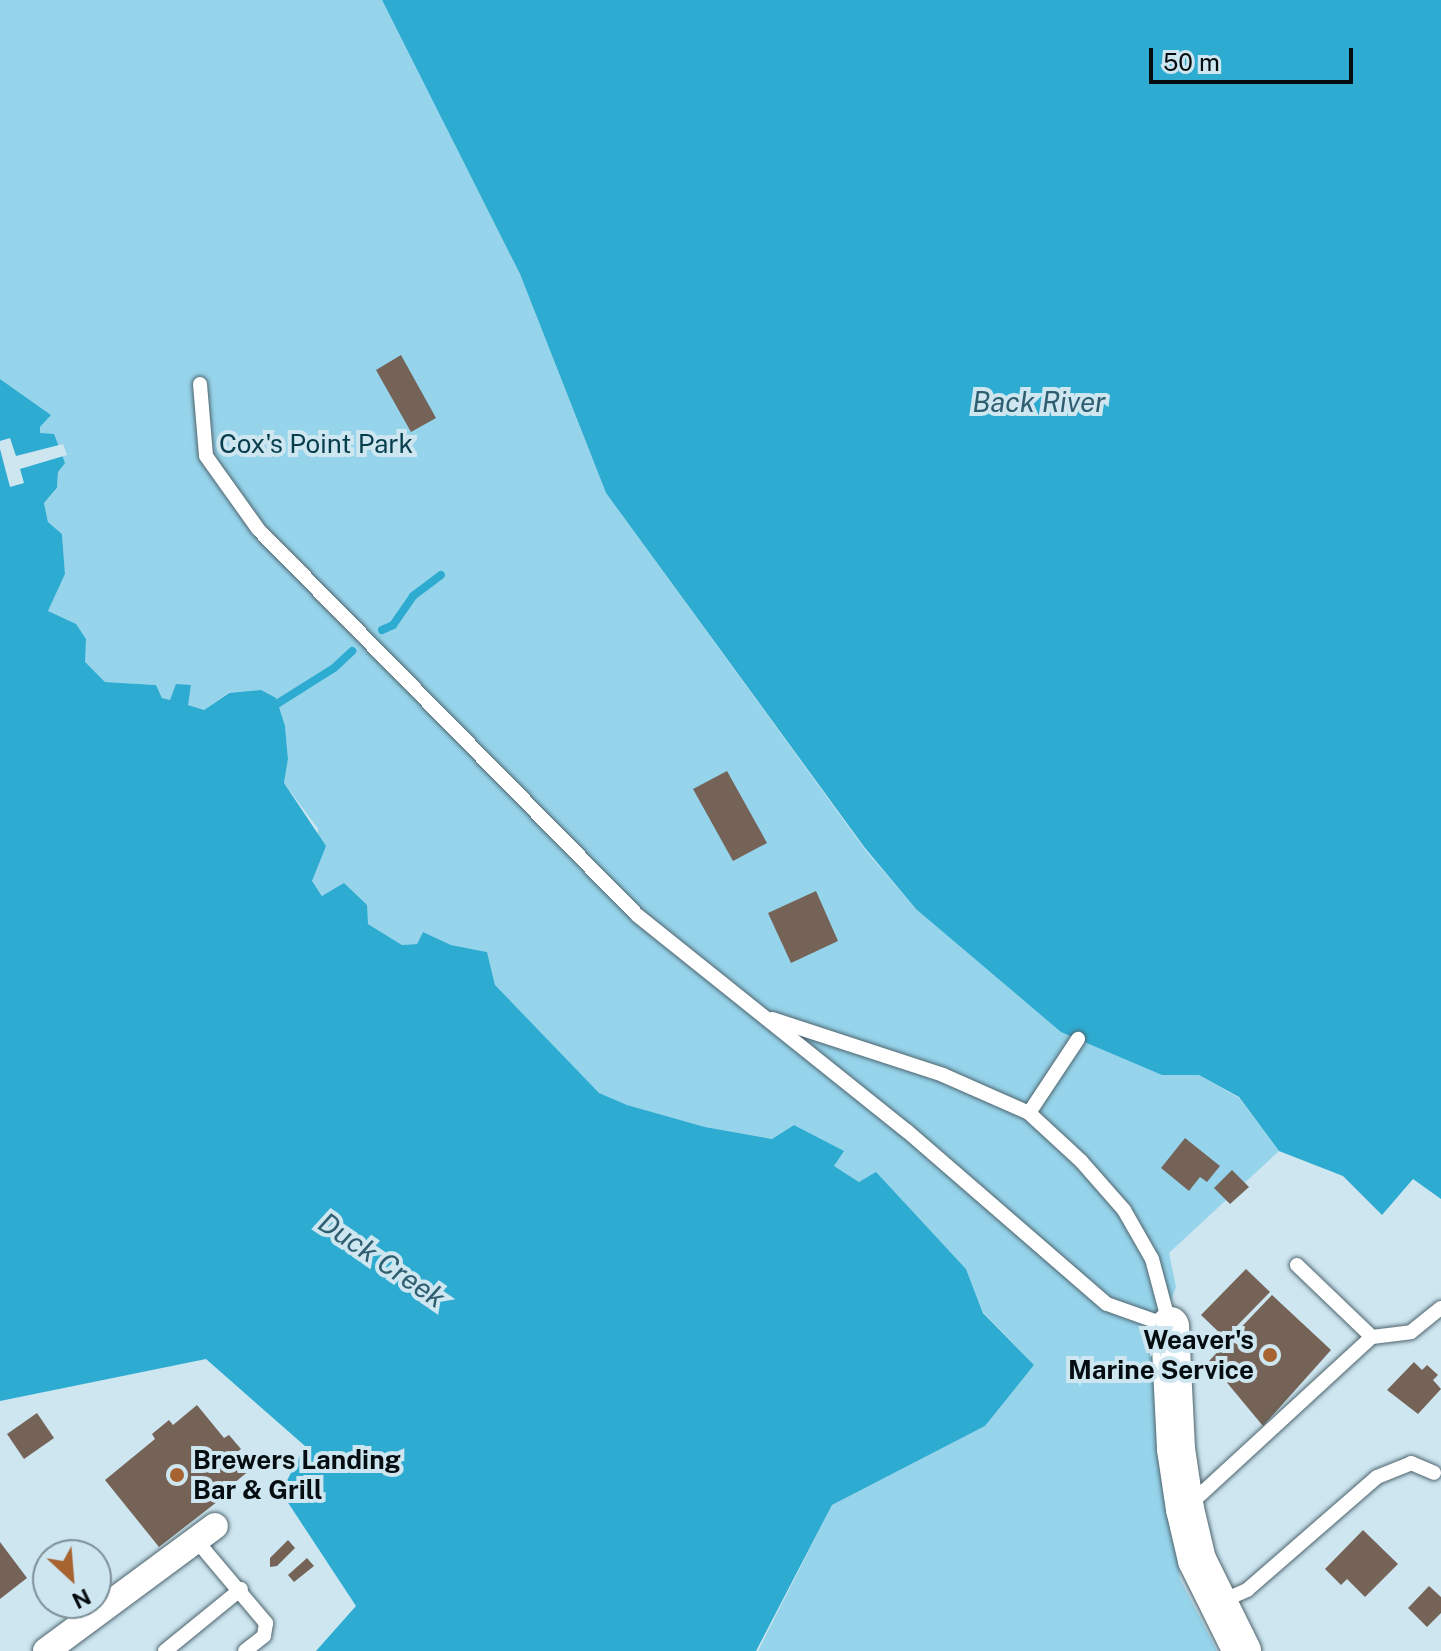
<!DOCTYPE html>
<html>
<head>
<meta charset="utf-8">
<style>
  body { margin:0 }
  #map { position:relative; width:1441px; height:1651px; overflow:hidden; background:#cde6f0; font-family:"Public Sans",sans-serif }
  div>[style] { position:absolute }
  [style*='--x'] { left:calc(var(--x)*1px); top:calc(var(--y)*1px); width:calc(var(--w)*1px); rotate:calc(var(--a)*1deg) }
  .green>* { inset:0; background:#96d4eb }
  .water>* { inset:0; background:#2eabd1 }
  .pier>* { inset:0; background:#cde6f0 }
  .stream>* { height:8px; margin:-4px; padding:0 4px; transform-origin:4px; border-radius:4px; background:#2eabd1 }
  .building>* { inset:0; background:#756357 }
  .roads { filter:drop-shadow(0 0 2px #4e646d) drop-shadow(0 0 2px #4e646d) }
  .lane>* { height:14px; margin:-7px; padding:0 7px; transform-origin:7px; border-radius:7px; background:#fff }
  .street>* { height:26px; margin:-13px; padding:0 13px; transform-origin:13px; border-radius:13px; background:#fff }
  .secondary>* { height:38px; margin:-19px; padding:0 19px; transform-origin:19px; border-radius:19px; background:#fff }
  .dots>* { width:22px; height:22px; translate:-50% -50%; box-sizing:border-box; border:4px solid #cde6f0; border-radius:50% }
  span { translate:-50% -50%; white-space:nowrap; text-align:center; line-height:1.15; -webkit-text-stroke:8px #cde6f0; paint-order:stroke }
  .park-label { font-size:26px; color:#073e4d }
  .poi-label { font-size:26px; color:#060d11; font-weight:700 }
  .right { translate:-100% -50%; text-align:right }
  .left { translate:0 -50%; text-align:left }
  .water-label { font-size:28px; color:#2e5e6f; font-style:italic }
  .north { position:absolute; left:32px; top:1539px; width:80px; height:80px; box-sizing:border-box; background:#cde6f0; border:2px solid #7d8f97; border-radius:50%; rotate:154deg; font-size:22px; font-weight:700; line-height:32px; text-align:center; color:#060d11 }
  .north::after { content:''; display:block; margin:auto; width:28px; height:36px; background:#a76431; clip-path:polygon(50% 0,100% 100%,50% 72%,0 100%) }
  .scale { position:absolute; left:1149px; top:48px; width:204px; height:36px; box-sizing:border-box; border:4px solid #060d11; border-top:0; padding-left:10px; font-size:24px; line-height:28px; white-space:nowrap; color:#060d11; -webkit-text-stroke:6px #cde6f0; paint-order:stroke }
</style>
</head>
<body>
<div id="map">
  <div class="green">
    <div style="clip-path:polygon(0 0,382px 0,520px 274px,606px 493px,866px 851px,916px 909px,1162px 1075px,1199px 1075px,1239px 1098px,1279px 1151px,1169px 1253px,1176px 1287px,1155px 1343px,1180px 1579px,1217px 1651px,758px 1651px,832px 1505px,985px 1426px,1034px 1365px,983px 1312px,966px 1269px,876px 1173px,859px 1182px,834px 1166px,843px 1151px,794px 1125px,772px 1139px,705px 1127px,627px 1105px,598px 1093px,495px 985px,487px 952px,451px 945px,423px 932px,417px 944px,402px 945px,323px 896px,312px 882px,318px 829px,284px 783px,288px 759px,285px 726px,229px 692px,204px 710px,187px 706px,191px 685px,170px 700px,162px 698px,156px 685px,105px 682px,84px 662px,86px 639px,48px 611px,65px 574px,62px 534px,48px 522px,44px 503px,57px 489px,58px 472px,40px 434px,40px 427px,51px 415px,0 379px)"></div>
  </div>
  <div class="water">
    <div style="clip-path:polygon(382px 0,1441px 0,1441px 1199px,1413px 1179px,1382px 1215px,1343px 1176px,1279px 1151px,1239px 1097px,1199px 1075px,1162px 1075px,1061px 1032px,916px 909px,865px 848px,606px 493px,520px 274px)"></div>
    <div style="clip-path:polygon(0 379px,51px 415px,40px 427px,40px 433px,54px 434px,65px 463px,58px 472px,57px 488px,44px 503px,48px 522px,62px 534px,65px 574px,48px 611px,76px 624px,86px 639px,85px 662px,105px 682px,156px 685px,162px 698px,170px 700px,176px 684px,191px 685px,188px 705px,204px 710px,229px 693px,261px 690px,276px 698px,285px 726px,288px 759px,284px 783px,326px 846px,312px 881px,322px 896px,344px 883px,367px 905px,368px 924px,402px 945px,417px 944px,423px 932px,451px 945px,487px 952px,495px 985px,599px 1093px,627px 1105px,705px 1127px,772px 1139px,794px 1125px,844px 1151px,834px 1166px,859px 1182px,876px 1172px,966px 1269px,983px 1313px,1034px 1365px,985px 1426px,832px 1505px,756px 1651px,316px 1651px,356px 1606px,281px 1492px,305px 1446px,206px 1359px,0 1401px)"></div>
  </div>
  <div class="pier">
    <div style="clip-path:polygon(10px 438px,16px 456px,63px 444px,67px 455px,20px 469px,24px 483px,10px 487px,0 449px,0 441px)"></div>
  </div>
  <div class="stream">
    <div style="--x:382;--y:630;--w:12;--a:-24"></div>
    <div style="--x:393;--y:625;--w:35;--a:-55"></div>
    <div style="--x:413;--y:596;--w:35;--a:-37"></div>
    <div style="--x:272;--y:707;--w:73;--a:-32.2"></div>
    <div style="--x:334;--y:668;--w:25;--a:-43"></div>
  </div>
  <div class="building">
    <div style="clip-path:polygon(401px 355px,436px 418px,411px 432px,376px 370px)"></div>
    <div style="clip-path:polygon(727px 771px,767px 843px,733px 861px,693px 789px)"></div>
    <div style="clip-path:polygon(816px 891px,838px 941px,791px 963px,768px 913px)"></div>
    <div style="clip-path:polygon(1185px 1138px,1220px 1166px,1207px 1182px,1200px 1177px,1189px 1191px,1161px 1168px)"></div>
    <div style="clip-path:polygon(1232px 1170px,1249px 1187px,1230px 1204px,1214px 1188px)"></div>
    <div style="clip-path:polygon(1246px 1269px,1270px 1292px,1225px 1338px,1201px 1315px)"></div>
    <div style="clip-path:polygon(1272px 1295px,1331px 1350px,1263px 1426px,1209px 1361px)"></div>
    <div style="clip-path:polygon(1414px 1362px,1422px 1370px,1427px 1365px,1438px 1375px,1433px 1380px,1441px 1389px,1418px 1414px,1387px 1390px)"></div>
    <div style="clip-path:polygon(197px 1405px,224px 1438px,229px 1435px,241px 1449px,236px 1453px,250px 1470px,228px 1488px,231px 1491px,159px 1547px,105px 1480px,155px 1439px,152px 1434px,169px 1420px,173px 1425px)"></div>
    <div style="clip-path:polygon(37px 1413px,54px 1438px,24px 1459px,7px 1434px)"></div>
    <div style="clip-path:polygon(1363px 1530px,1398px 1564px,1365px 1597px,1347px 1579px,1341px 1585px,1325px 1569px)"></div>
    <div style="clip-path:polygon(288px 1540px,295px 1548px,277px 1566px,270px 1567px,270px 1558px)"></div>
    <div style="clip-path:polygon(0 1542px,27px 1578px,0 1599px)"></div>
    <div style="clip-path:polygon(307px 1558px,314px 1566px,294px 1582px,288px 1575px)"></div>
    <div style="clip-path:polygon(1429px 1586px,1441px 1597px,1441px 1613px,1427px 1627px,1408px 1608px)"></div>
  </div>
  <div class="roads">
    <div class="lane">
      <div style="--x:200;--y:384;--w:72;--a:85.2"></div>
      <div style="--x:206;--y:456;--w:90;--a:54.5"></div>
      <div style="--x:258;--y:529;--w:541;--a:45.52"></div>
      <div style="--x:637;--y:915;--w:346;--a:38.7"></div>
      <div style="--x:907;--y:1131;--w:264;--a:40.9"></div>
      <div style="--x:1107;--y:1304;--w:66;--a:19.5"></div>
      <div style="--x:772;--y:1019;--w:180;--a:18.1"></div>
      <div style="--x:943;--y:1075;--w:94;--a:23.8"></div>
      <div style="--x:1029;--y:1113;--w:71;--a:42.7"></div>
      <div style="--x:1081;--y:1161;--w:65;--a:48.7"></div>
      <div style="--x:1124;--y:1210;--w:56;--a:60.3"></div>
      <div style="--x:1152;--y:1259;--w:69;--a:75"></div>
      <div style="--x:1029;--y:1113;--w:89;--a:-56.5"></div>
      <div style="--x:1372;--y:1337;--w:39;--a:-7"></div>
      <div style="--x:1411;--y:1332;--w:38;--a:-39"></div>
      <div style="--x:1189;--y:1505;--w:248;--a:-42.6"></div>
      <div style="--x:1372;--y:1337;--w:104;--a:-136.2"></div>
      <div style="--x:196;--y:1540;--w:109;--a:49.9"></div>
      <div style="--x:266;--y:1623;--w:13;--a:99"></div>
      <div style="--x:264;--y:1636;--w:24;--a:142"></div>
      <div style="--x:1220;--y:1602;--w:30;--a:-24"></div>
      <div style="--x:1247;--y:1590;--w:172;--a:-41"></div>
      <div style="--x:1377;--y:1477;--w:37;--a:-22"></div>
      <div style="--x:1411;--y:1463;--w:25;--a:23"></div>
      <div style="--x:165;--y:1651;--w:98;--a:-39.2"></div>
    </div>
    <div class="street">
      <div style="--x:46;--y:1651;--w:210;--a:-36.5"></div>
    </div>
    <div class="secondary">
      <div style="--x:1170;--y:1326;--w:123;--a:87.2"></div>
      <div style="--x:1176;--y:1449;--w:61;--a:81.5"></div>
      <div style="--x:1185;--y:1509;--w:52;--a:76.8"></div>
      <div style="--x:1197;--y:1560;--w:102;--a:63.7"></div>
    </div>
  </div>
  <div class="dots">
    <div style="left:1270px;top:1355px;background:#a76431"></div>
    <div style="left:177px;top:1475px;background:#a76431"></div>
  </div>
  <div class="park-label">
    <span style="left:316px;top:444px">Cox's Point Park</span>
  </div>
  <div class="poi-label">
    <span class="right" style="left:1254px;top:1355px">Weaver's<br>Marine Service</span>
    <span class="left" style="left:193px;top:1475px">Brewers Landing<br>Bar &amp; Grill</span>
  </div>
  <div class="water-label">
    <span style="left:1039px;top:402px">Back River</span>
    <span style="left:382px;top:1260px;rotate:34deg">Duck Creek</span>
  </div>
  <div class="north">N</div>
  <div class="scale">50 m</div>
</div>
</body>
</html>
